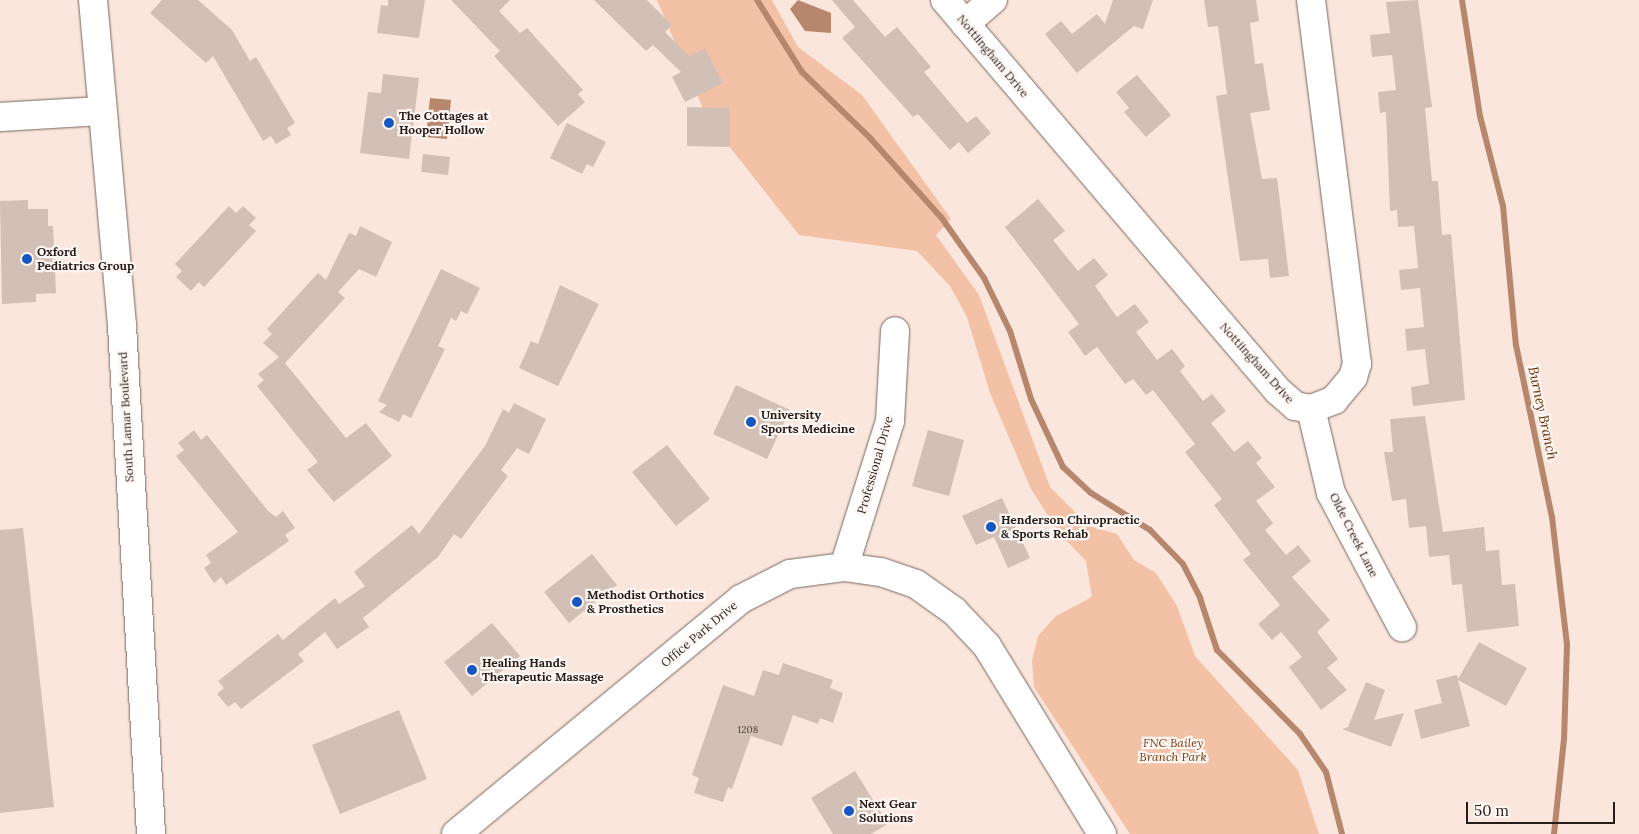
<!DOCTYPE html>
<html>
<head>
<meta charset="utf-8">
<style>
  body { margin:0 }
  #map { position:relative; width:1639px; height:834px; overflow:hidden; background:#fae6dc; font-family:Lora,serif }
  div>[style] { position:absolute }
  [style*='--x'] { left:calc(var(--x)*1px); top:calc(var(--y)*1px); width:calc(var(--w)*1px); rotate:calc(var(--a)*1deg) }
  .green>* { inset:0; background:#f2c1a6 }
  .water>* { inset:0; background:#b6876d }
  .stream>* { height:6px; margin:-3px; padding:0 3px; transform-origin:3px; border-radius:3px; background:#b6876d }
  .building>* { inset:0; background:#d2c0b6 }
  .roads { filter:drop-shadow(0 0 1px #77675e) drop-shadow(0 0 1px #77675e) }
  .minor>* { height:28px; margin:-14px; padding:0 14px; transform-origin:14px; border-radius:14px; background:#fff }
  .dots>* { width:14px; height:14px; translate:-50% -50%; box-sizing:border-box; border:2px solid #fef6f2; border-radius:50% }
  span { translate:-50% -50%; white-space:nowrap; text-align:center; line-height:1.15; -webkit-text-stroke:4.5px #fef6f2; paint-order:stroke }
  .number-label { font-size:10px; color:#504640 }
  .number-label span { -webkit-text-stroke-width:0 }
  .street-label { font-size:12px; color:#241d19 }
  .poi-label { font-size:12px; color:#241d19; font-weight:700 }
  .left { translate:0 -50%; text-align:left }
  .park-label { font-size:12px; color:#75390f; font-style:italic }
  .water-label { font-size:14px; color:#6c3104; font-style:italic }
  .scale { position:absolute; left:1466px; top:802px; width:149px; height:22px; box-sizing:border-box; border:2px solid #241d19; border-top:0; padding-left:6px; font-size:15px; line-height:18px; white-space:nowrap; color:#241d19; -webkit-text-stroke:4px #fef6f2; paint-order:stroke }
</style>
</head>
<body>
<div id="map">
  <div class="green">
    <div style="clip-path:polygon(657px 0,772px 0,798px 47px,862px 95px,951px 219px,936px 235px,979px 295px,1050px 487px,1089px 526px,1117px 534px,1134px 560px,1156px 573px,1177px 606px,1195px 656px,1298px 770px,1319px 834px,1130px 834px,1034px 687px,1032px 661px,1038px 636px,1056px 616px,1092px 597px,1086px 561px,1060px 534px,1031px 489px,990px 393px,967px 317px,950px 286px,917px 251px,799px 235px,707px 118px)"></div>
  </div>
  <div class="water">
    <div style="clip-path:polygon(798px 0,831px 13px,831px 33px,805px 31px,790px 9px)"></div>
    <div style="clip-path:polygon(430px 98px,451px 100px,447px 139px,426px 137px)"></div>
  </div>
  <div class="stream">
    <div style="--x:757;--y:0;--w:85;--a:58"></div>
    <div style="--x:802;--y:72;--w:95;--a:44.1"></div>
    <div style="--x:870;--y:138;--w:106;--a:48.1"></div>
    <div style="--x:941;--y:217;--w:75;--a:54.8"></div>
    <div style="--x:984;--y:278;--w:59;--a:63.9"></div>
    <div style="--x:1010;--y:331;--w:71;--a:72.8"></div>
    <div style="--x:1031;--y:399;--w:75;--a:64.8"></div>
    <div style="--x:1063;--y:467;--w:38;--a:43"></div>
    <div style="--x:1091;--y:493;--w:70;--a:32.1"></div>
    <div style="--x:1150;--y:530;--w:47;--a:45.9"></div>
    <div style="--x:1183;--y:564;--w:38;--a:63"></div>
    <div style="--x:1200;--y:598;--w:55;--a:71.9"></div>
    <div style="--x:1217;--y:650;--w:118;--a:45.3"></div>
    <div style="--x:1300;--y:734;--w:46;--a:55.6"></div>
    <div style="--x:1326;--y:772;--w:64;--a:75.5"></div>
    <div style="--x:1462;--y:0;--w:117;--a:81.2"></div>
    <div style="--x:1480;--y:116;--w:93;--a:75.7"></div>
    <div style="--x:1503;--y:206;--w:140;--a:84.7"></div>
    <div style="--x:1516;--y:345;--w:176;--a:78.2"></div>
    <div style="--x:1552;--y:517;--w:129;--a:83.3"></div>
    <div style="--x:1567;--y:645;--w:94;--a:91.8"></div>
    <div style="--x:1564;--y:739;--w:96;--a:96"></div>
  </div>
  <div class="building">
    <div style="clip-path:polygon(162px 0,198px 0,232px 30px,250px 61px,256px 57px,295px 123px,287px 128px,291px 135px,276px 144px,271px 136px,263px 141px,213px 56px,206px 63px,150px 13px)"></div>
    <div style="clip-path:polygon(388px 0,425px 0,419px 38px,377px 33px,381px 5px,388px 6px)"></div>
    <div style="clip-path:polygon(451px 0,510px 0,499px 11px,520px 33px,527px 28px,583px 90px,578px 94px,585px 102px,558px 126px,494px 56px,500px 51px)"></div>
    <div style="clip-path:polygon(594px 0,647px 0,672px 25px,665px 32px,689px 56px,705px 48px,723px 83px,685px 102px,672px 77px,681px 72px,653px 45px,646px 51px)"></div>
    <div style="clip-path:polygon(832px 0,853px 0,885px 37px,897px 27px,931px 67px,924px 72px,967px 123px,976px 116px,991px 133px,968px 153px,959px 142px,950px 150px,918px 114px,913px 117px,842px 38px,855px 27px)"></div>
    <div style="clip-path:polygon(1113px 0,1153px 0,1143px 29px,1134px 26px,1077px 73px,1045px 34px,1061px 21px,1072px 34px,1097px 14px,1105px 24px)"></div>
    <div style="clip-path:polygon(1204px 0,1256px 0,1259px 21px,1250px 23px,1255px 64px,1263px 63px,1270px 110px,1250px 113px,1262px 179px,1277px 178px,1289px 276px,1270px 278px,1268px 259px,1240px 261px,1216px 96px,1227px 94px,1218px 26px,1208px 27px)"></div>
    <div style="clip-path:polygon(1418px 0,1432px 107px,1425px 108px,1432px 181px,1438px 181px,1442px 235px,1451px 234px,1465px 400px,1413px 406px,1411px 387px,1429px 384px,1425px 349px,1407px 351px,1405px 329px,1424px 327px,1420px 288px,1401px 290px,1399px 270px,1418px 268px,1414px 226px,1398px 227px,1397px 210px,1390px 211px,1386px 112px,1380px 113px,1378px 92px,1396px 90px,1392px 55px,1372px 57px,1370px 35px,1390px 33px,1386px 2px)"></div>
    <div style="clip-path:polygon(383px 74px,419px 78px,409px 159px,360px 153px,368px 92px,381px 93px)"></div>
    <div style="clip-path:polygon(1137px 75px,1171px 115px,1146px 137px,1124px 112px,1129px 108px,1116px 92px)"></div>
    <div style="clip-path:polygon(687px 107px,730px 108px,730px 147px,687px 146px)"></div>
    <div style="clip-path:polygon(567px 123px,606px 142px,593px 167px,587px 164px,582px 174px,550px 158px)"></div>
    <div style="clip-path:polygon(423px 154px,450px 157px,448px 175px,421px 172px)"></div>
    <div style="clip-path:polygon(1038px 199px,1065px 231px,1053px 240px,1078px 271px,1094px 258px,1108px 275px,1095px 286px,1117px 317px,1135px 304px,1149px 322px,1136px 332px,1157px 360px,1172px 349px,1185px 366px,1180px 371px,1203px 401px,1212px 394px,1226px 411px,1211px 423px,1234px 452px,1248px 441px,1262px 458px,1256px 463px,1275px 487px,1256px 501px,1273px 523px,1265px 530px,1286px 555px,1298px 545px,1311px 561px,1292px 577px,1330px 620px,1317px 632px,1338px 659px,1327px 668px,1347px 690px,1321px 710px,1289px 667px,1302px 657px,1281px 632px,1272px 640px,1258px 624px,1280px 605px,1243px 560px,1251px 554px,1214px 505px,1222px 499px,1185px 452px,1195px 444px,1153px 390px,1146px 395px,1133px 379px,1125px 384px,1097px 347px,1085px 356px,1068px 332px,1079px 324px,1005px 227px)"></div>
    <div style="clip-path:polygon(28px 200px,28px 209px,48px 209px,48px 226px,53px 226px,56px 293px,36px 294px,36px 302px,2px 304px,0 201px)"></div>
    <div style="clip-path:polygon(229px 206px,236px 213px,243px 206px,256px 218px,249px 225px,256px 231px,204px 287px,199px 282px,191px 291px,176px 277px,182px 271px,175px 264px)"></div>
    <div style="clip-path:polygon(360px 226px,392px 242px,376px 277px,359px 269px,338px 292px,345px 298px,285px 363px,346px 438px,366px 423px,392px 456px,334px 502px,307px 470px,318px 462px,257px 386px,264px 380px,258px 374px,279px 357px,263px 343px,272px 334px,267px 329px,318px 273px,326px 280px,349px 233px,356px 236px)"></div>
    <div style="clip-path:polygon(441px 269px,480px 288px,467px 314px,461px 311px,456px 321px,451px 318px,438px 346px,445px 349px,411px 418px,403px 414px,399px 422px,379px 412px,387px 405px,378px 401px)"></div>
    <div style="clip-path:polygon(560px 285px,599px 304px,558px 386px,519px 368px,531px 341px,538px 344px)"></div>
    <div style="clip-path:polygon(736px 385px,790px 410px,767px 459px,713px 434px)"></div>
    <div style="clip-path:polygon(514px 403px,546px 419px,529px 454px,517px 448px,501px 470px,508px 476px,461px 539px,454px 534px,438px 557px,363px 618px,369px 627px,337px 649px,325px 632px,298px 654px,304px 661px,241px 709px,235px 702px,228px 707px,217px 694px,224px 688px,218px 681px,278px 634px,283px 640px,335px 598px,339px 604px,365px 586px,354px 572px,412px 525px,419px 534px,485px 446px,503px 409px,509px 413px)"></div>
    <div style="clip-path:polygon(1425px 416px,1443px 532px,1484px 527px,1486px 551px,1499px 550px,1502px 585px,1515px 584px,1519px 626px,1467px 632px,1462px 584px,1452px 585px,1449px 555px,1429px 557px,1426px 526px,1409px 528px,1406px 499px,1392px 501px,1384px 452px,1393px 452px,1390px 419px)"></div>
    <div style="clip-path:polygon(194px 430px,201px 440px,207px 435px,268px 511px,276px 517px,283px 511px,295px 528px,285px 535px,289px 541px,226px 585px,221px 577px,214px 583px,204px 568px,211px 563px,206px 555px,238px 532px,176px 456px,184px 450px,178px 443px)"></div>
    <div style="clip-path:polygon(928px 430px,964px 440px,949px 496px,912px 486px)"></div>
    <div style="clip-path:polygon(667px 445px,710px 499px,676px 526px,632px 472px)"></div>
    <div style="clip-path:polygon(1002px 498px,1030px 558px,1008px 568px,994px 537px,976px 545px,962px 516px)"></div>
    <div style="clip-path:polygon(23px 528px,54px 807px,0 813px,0 530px)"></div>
    <div style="clip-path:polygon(592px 554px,617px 585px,569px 623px,544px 592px)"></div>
    <div style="clip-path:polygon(492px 623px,520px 656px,472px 696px,444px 662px)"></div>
    <div style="clip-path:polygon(1479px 642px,1527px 668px,1506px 706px,1458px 680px,1470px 726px,1421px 739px,1414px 710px,1442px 703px,1436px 680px,1457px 675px,1458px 679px)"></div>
    <div style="clip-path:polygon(783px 663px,833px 680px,830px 688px,843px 693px,833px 723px,820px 718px,818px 724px,793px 715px,782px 746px,751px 736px,732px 789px,728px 787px,723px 802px,694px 793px,699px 778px,692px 775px,723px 685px,754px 696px,763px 670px,779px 675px)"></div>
    <div style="clip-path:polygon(1366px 682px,1385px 690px,1374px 720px,1404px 713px,1391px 747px,1342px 729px,1348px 727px)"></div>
    <div style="clip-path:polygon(399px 710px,427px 779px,340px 814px,312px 745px)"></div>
    <div style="clip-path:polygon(855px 771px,888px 824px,871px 834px,833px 834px,811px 798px)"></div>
  </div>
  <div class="roads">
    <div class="minor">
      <div style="--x:93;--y:0;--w:327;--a:84.9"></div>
      <div style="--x:122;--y:326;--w:509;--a:86.73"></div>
      <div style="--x:945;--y:0;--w:514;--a:49.58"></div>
      <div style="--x:1278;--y:391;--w:23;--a:41"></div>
      <div style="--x:1295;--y:406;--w:16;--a:11"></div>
      <div style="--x:1311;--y:409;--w:25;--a:-21"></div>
      <div style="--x:1334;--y:400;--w:30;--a:-50"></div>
      <div style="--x:1353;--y:377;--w:14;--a:-73"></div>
      <div style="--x:1357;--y:364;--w:367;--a:-97.2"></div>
      <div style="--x:965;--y:24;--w:37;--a:-41"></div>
      <div style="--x:0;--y:117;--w:100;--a:-3.4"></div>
      <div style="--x:1311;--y:409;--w:86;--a:76.6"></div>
      <div style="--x:1331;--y:493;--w:152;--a:62.1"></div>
      <div style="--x:844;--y:567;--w:153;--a:-72.5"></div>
      <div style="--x:890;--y:421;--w:90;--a:-86.8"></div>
      <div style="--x:456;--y:834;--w:369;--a:-39.5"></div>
      <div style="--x:741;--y:599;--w:55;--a:-27"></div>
      <div style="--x:790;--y:574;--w:54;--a:-7.4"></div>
      <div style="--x:844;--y:567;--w:37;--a:8"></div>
      <div style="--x:881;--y:572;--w:37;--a:19"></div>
      <div style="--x:916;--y:584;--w:47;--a:35.4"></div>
      <div style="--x:954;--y:611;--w:48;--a:46.7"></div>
      <div style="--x:987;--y:646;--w:220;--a:58.5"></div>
    </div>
  </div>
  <div class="dots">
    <div style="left:389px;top:123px;background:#1657c2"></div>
    <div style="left:27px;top:259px;background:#1657c2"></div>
    <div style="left:751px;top:422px;background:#1657c2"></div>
    <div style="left:991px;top:527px;background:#1657c2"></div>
    <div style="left:577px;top:602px;background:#1657c2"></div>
    <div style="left:472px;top:670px;background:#1657c2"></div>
    <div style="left:849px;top:811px;background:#1657c2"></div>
  </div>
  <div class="number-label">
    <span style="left:748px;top:730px">1208</span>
  </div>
  <div class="street-label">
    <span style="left:993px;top:56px;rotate:50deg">Nottiingham Drive</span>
    <span style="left:1257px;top:363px;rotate:48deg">Nottiingham Drive</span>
    <span style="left:126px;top:417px;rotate:-93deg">South Lamar Boulevard</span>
    <span style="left:875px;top:465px;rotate:-74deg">Professional Drive</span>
    <span style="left:1354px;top:535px;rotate:63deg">Olde Creek Lane</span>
    <span style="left:699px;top:634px;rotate:-40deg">Office Park Drive</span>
  </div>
  <div class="poi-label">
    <span class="left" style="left:399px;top:123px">The Cottages at<br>Hooper Hollow</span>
    <span class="left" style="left:37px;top:259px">Oxford<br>Pediatrics Group</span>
    <span class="left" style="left:761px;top:422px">University<br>Sports Medicine</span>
    <span class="left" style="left:1001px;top:527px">Henderson Chiropractic<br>&amp; Sports Rehab</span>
    <span class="left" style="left:587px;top:602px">Methodist Orthotics<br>&amp; Prosthetics</span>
    <span class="left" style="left:482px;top:670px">Healing Hands<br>Therapeutic Massage</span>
    <span class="left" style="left:859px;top:811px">Next Gear<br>Solutions</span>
  </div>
  <div class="park-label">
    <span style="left:1173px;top:750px">FNC Bailey<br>Branch Park</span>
  </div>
  <div class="water-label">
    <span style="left:1543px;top:413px;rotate:78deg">Burney Branch</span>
  </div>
  <div class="scale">50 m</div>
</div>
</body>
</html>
